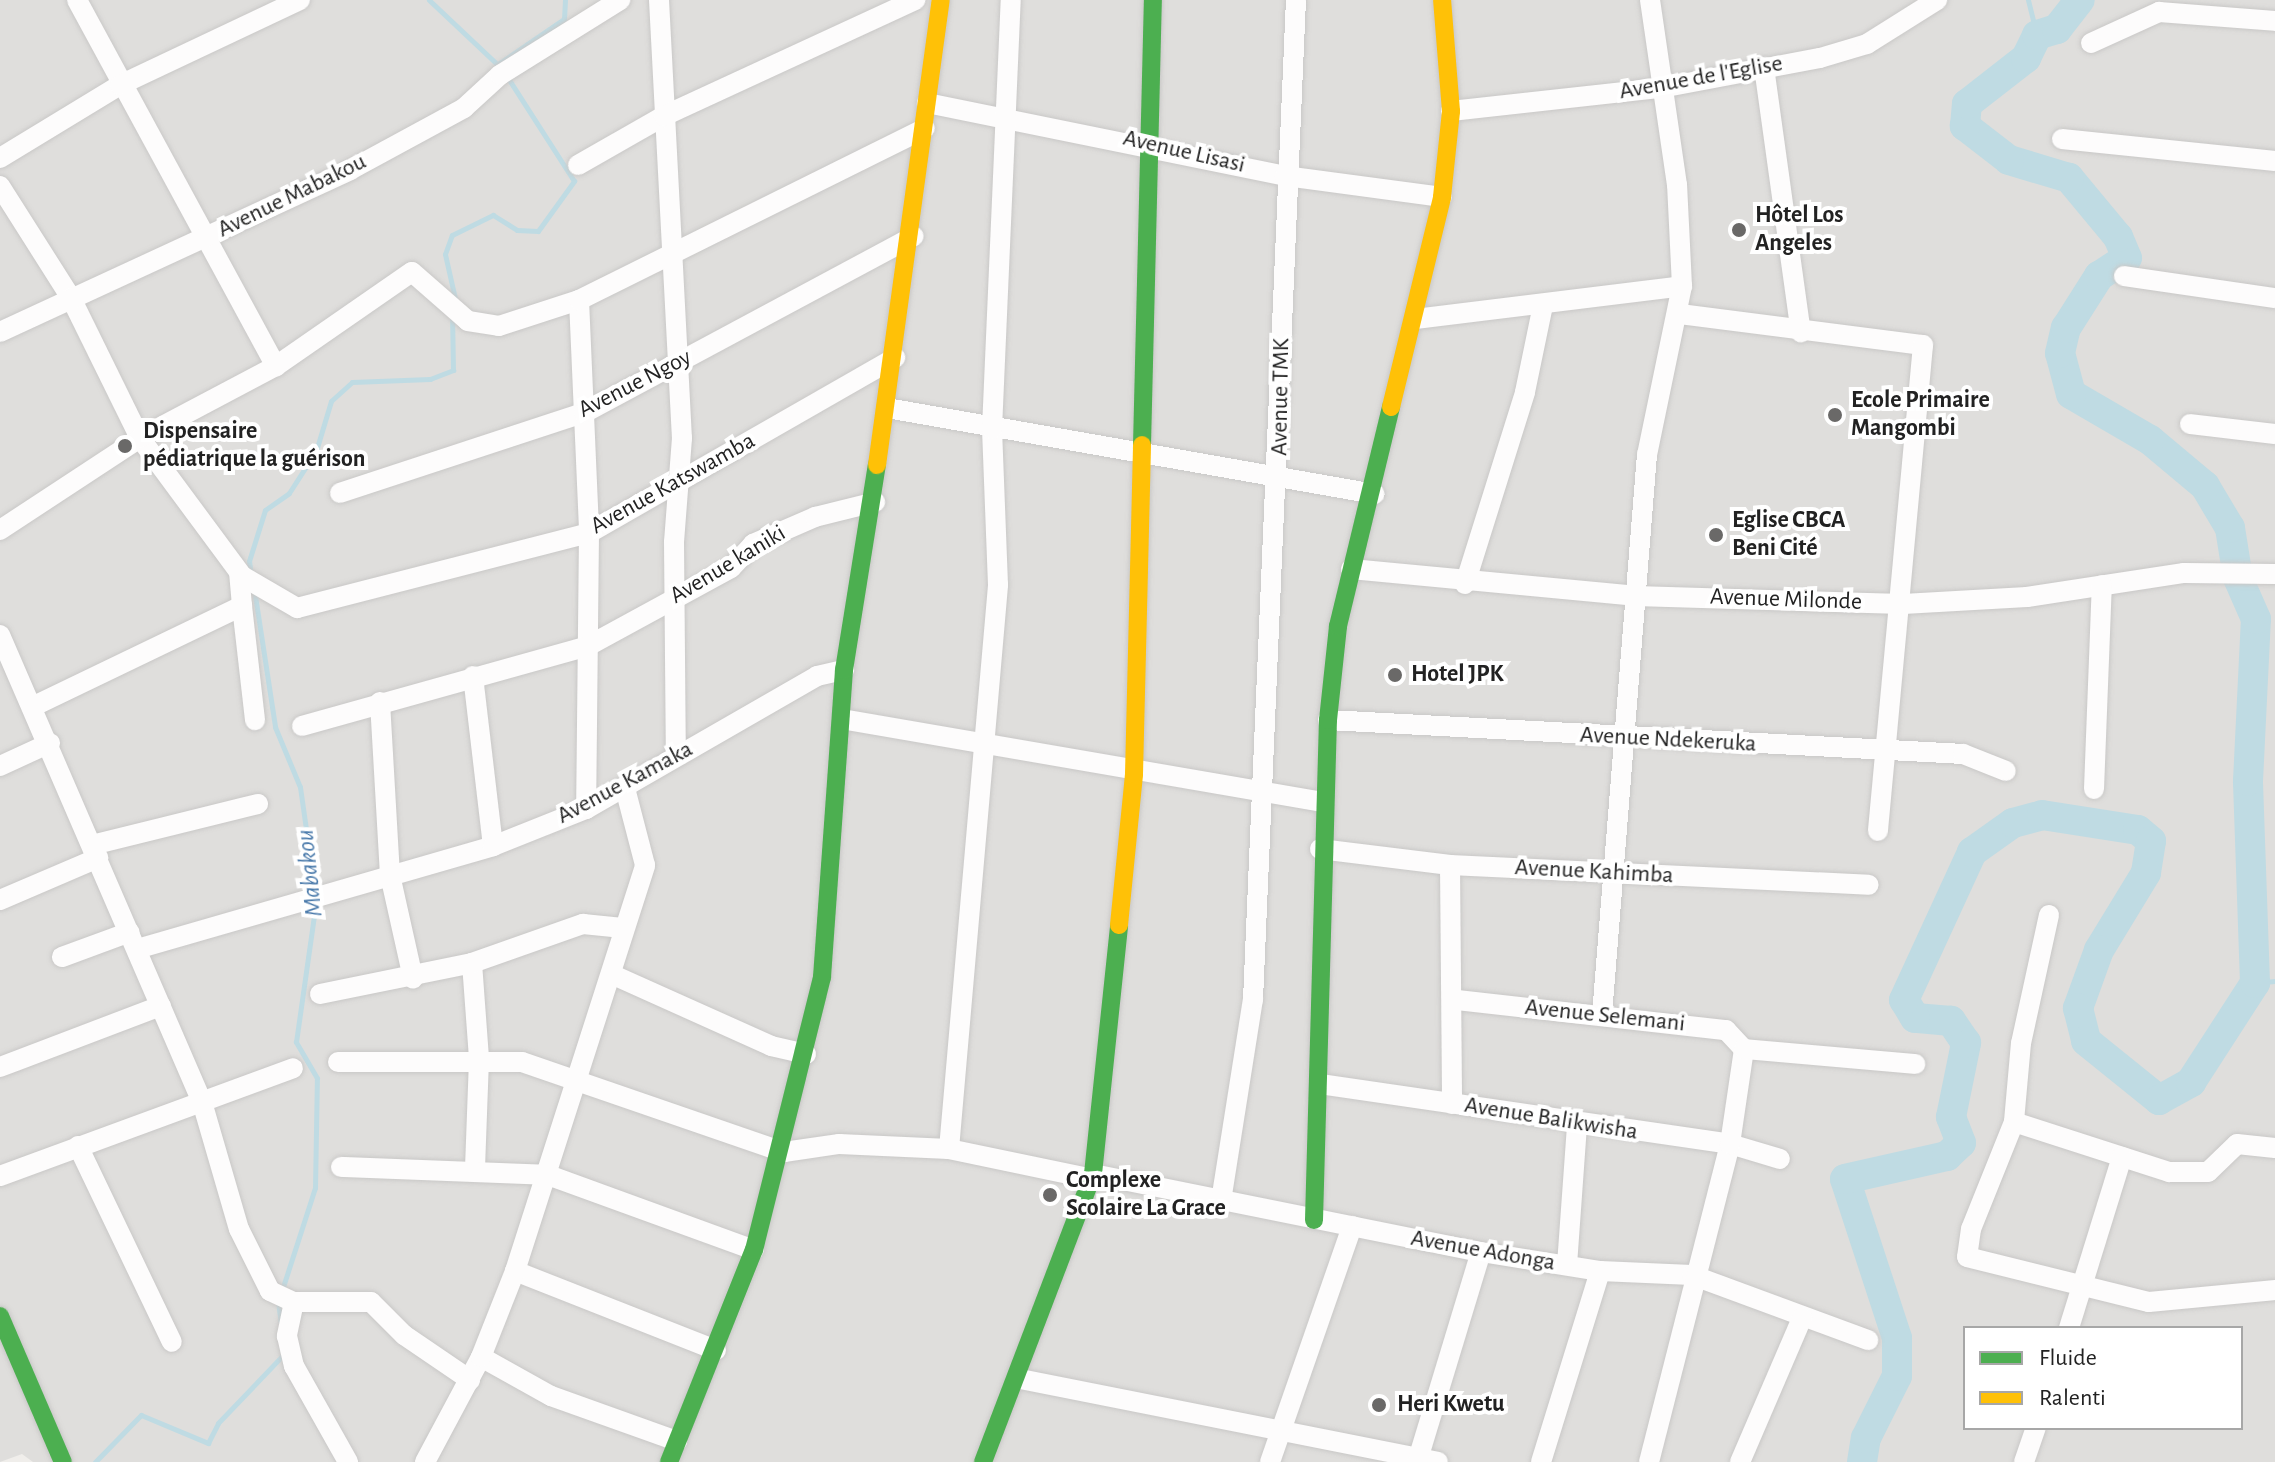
<!DOCTYPE html>
<html>
<head>
<meta charset="utf-8">
<style>
  body { margin:0 }
  #map { position:relative; width:2275px; height:1462px; overflow:hidden; background:#f0eeeb; font-family:"Alegreya Sans",sans-serif }
  div>[style] { position:absolute }
  [style*='--x'] { left:calc(var(--x)*1px); top:calc(var(--y)*1px); width:calc(var(--w)*1px); rotate:calc(var(--a)*1deg) }
  .residential>* { inset:0; background:#dfdedc }
  .stream>* { height:5px; margin:-2.5px; padding:0 2.5px; transform-origin:2.5px; border-radius:2.5px; background:#bfdbe3 }
  .river>* { height:30px; margin:-15px; padding:0 15px; transform-origin:15px; border-radius:15px; background:#bfdbe3 }
  .roads { filter:drop-shadow(0 0 2px #c9c8c7) drop-shadow(0 0 2px #c9c8c7) }
  .street>* { height:20px; margin:-10px; padding:0 10px; transform-origin:10px; border-radius:10px; background:#fdfcfc }
  .fast>* { height:18px; margin:-9px; padding:0 9px; transform-origin:9px; border-radius:9px; background:#4caf50 }
  .slow>* { height:18px; margin:-9px; padding:0 9px; transform-origin:9px; border-radius:9px; background:#ffc107 }
  .dots>* { width:22px; height:22px; translate:-50% -50%; box-sizing:border-box; border:4px solid #fff; border-radius:50% }
  span { translate:-50% -50%; white-space:nowrap; text-align:center; line-height:1.15; -webkit-text-stroke:8px #fff; paint-order:stroke }
  .street-label { font-size:24px; color:#222 }
  .poi-label { font-size:24px; color:#222; font-weight:700 }
  .left { translate:0 -50%; text-align:left }
  .water-label { font-size:26px; color:#4a7aab; font-style:italic }
  .legend { position:absolute; left:1963px; top:1326px; width:280px; height:104px; box-sizing:border-box; background:#fff; border:2px solid #a7a7a7; margin:0; padding:10px 14px; list-style:none; font-size:24px; color:#222 }
  .legend li { display:flex; align-items:center; gap:16px; height:40px }
  .legend b { width:40px; border:2px solid #a7a7a7 }
</style>
</head>
<body>
<div id="map">
  <div class="residential">
    <div style="clip-path:polygon(evenodd,0 0,2275px 0,2275px 1462px,33px 1462px,22px 1454px,0 1462px,0 0,1965px 1328px,2241px 1328px,2241px 1428px,1965px 1428px,1965px 1328px)"></div>
  </div>
  <div class="stream">
    <div style="--x:429;--y:0;--w:98;--a:43.3"></div>
    <div style="--x:2028;--y:0;--w:36;--a:76"></div>
    <div style="--x:498;--y:64;--w:80;--a:-34.3"></div>
    <div style="--x:564;--y:19;--w:19;--a:-87"></div>
    <div style="--x:456;--y:303;--w:50;--a:-102.7"></div>
    <div style="--x:445;--y:254;--w:20;--a:-70"></div>
    <div style="--x:452;--y:235;--w:46;--a:-26"></div>
    <div style="--x:493;--y:215;--w:28;--a:32"></div>
    <div style="--x:517;--y:230;--w:21;--a:3"></div>
    <div style="--x:538;--y:231;--w:62;--a:-54.2"></div>
    <div style="--x:574;--y:181;--w:126;--a:-122.7"></div>
    <div style="--x:251;--y:575;--w:14;--a:-98"></div>
    <div style="--x:249;--y:561;--w:53;--a:-72.6"></div>
    <div style="--x:265;--y:510;--w:29;--a:-35"></div>
    <div style="--x:289;--y:493;--w:50;--a:-57.3"></div>
    <div style="--x:316;--y:451;--w:52;--a:-73.3"></div>
    <div style="--x:331;--y:401;--w:28;--a:-42"></div>
    <div style="--x:352;--y:382;--w:78;--a:-2.2"></div>
    <div style="--x:430;--y:379;--w:25;--a:-21"></div>
    <div style="--x:453;--y:370;--w:58;--a:-91"></div>
    <div style="--x:254;--y:589;--w:140;--a:81.3"></div>
    <div style="--x:275;--y:727;--w:65;--a:67.4"></div>
    <div style="--x:300;--y:787;--w:106;--a:81.9"></div>
    <div style="--x:2255;--y:983;--w:20;--a:-6"></div>
    <div style="--x:281;--y:1293;--w:110;--a:-72.1"></div>
    <div style="--x:315;--y:1188;--w:110;--a:-89"></div>
    <div style="--x:317;--y:1078;--w:42;--a:-120.3"></div>
    <div style="--x:296;--y:1042;--w:142;--a:-81.9"></div>
    <div style="--x:278;--y:1302;--w:22;--a:82"></div>
    <div style="--x:95;--y:1462;--w:66;--a:-45.6"></div>
    <div style="--x:141;--y:1415;--w:73;--a:22.7"></div>
    <div style="--x:208;--y:1443;--w:22;--a:-63"></div>
    <div style="--x:218;--y:1423;--w:97;--a:-46.3"></div>
  </div>
  <div class="river">
    <div style="--x:1862;--y:1462;--w:24;--a:-81"></div>
    <div style="--x:1866;--y:1438;--w:69;--a:-63.4"></div>
    <div style="--x:1897;--y:1376;--w:38;--a:-90"></div>
    <div style="--x:1897;--y:1338;--w:167;--a:-108.1"></div>
    <div style="--x:1845;--y:1179;--w:105;--a:-12.7"></div>
    <div style="--x:1947;--y:1156;--w:19;--a:-43"></div>
    <div style="--x:1961;--y:1143;--w:28;--a:-111"></div>
    <div style="--x:1951;--y:1117;--w:76;--a:-78.5"></div>
    <div style="--x:1966;--y:1043;--w:27;--a:-124"></div>
    <div style="--x:1951;--y:1021;--w:36;--a:-175"></div>
    <div style="--x:1915;--y:1018;--w:21;--a:-121"></div>
    <div style="--x:1904;--y:1000;--w:163;--a:-65.3"></div>
    <div style="--x:1972;--y:852;--w:50;--a:-35.3"></div>
    <div style="--x:2013;--y:823;--w:30;--a:-15"></div>
    <div style="--x:2042;--y:815;--w:97;--a:8.9"></div>
    <div style="--x:2138;--y:830;--w:17;--a:40"></div>
    <div style="--x:2151;--y:841;--w:32;--a:99"></div>
    <div style="--x:2146;--y:873;--w:90;--a:121.4"></div>
    <div style="--x:2099;--y:950;--w:62;--a:109.9"></div>
    <div style="--x:2078;--y:1008;--w:34;--a:76"></div>
    <div style="--x:2086;--y:1041;--w:94;--a:38.9"></div>
    <div style="--x:2159;--y:1100;--w:37;--a:-29"></div>
    <div style="--x:2191;--y:1082;--w:118;--a:-57.1"></div>
    <div style="--x:2255;--y:983;--w:202;--a:-92"></div>
    <div style="--x:2248;--y:781;--w:162;--a:-87.2"></div>
    <div style="--x:2256;--y:619;--w:45;--a:-113.7"></div>
    <div style="--x:2238;--y:578;--w:51;--a:-99.1"></div>
    <div style="--x:2230;--y:528;--w:49;--a:-120.8"></div>
    <div style="--x:2205;--y:486;--w:72;--a:-140.1"></div>
    <div style="--x:2150;--y:440;--w:91;--a:-149.8"></div>
    <div style="--x:2071;--y:394;--w:42;--a:-105"></div>
    <div style="--x:2060;--y:353;--w:26;--a:-77"></div>
    <div style="--x:2066;--y:328;--w:62;--a:-57.6"></div>
    <div style="--x:2099;--y:276;--w:33;--a:-33"></div>
    <div style="--x:2127;--y:258;--w:23;--a:-113"></div>
    <div style="--x:2118;--y:237;--w:77;--a:-129.7"></div>
    <div style="--x:2069;--y:178;--w:63;--a:-163.3"></div>
    <div style="--x:2009;--y:160;--w:56;--a:-142.3"></div>
    <div style="--x:1965;--y:126;--w:22;--a:-85"></div>
    <div style="--x:1967;--y:104;--w:75;--a:-37.9"></div>
    <div style="--x:2026;--y:58;--w:25;--a:-64"></div>
    <div style="--x:2037;--y:35;--w:21;--a:-17"></div>
    <div style="--x:2057;--y:29;--w:37;--a:-52"></div>
  </div>
  <div class="roads">
    <div class="street">
      <div style="--x:77;--y:0;--w:417;--a:61.5"></div>
      <div style="--x:659;--y:0;--w:439;--a:87"></div>
      <div style="--x:682;--y:438;--w:104;--a:94.4"></div>
      <div style="--x:674;--y:542;--w:214;--a:89.5"></div>
      <div style="--x:2091;--y:43;--w:75;--a:-24.5"></div>
      <div style="--x:2159;--y:12;--w:116;--a:4.4"></div>
      <div style="--x:1764;--y:67;--w:268;--a:82.1"></div>
      <div style="--x:927;--y:103;--w:365;--a:11.5"></div>
      <div style="--x:1285;--y:176;--w:158;--a:7.6"></div>
      <div style="--x:1451;--y:111;--w:211;--a:-6.3"></div>
      <div style="--x:1661;--y:88;--w:162;--a:-10.7"></div>
      <div style="--x:1820;--y:58;--w:49;--a:-16.6"></div>
      <div style="--x:1867;--y:44;--w:83;--a:-32.2"></div>
      <div style="--x:2062;--y:139;--w:214;--a:5.9"></div>
      <div style="--x:0;--y:158;--w:140;--a:-31.3"></div>
      <div style="--x:120;--y:85;--w:199;--a:-25.3"></div>
      <div style="--x:578;--y:165;--w:99;--a:-29.7"></div>
      <div style="--x:664;--y:116;--w:277;--a:-24.8"></div>
      <div style="--x:0;--y:186;--w:133;--a:57.6"></div>
      <div style="--x:71;--y:298;--w:156;--a:63.8"></div>
      <div style="--x:140;--y:438;--w:172;--a:53.5"></div>
      <div style="--x:242;--y:576;--w:64;--a:30.2"></div>
      <div style="--x:297;--y:608;--w:301;--a:-14.4"></div>
      <div style="--x:589;--y:533;--w:353;--a:-29.8"></div>
      <div style="--x:2124;--y:276;--w:153;--a:8.3"></div>
      <div style="--x:579;--y:300;--w:233;--a:87.5"></div>
      <div style="--x:589;--y:533;--w:276;--a:90.6"></div>
      <div style="--x:1680;--y:314;--w:245;--a:7.3"></div>
      <div style="--x:1923;--y:345;--w:488;--a:95.3"></div>
      <div style="--x:1415;--y:319;--w:269;--a:-7"></div>
      <div style="--x:0;--y:332;--w:386;--a:-24.8"></div>
      <div style="--x:350;--y:170;--w:130;--a:-28.5"></div>
      <div style="--x:464;--y:108;--w:49;--a:-42.5"></div>
      <div style="--x:500;--y:75;--w:142;--a:-32"></div>
      <div style="--x:887;--y:408;--w:495;--a:10"></div>
      <div style="--x:2190;--y:424;--w:86;--a:6.7"></div>
      <div style="--x:340;--y:493;--w:257;--a:-18.2"></div>
      <div style="--x:584;--y:413;--w:374;--a:-28.2"></div>
      <div style="--x:0;--y:530;--w:168;--a:-33.3"></div>
      <div style="--x:140;--y:438;--w:154;--a:-27.9"></div>
      <div style="--x:276;--y:366;--w:165;--a:-34.7"></div>
      <div style="--x:412;--y:272;--w:74;--a:41.2"></div>
      <div style="--x:468;--y:321;--w:31;--a:9"></div>
      <div style="--x:499;--y:326;--w:84;--a:-18"></div>
      <div style="--x:579;--y:300;--w:386;--a:-26.4"></div>
      <div style="--x:1351;--y:569;--w:285;--a:5.4"></div>
      <div style="--x:1635;--y:596;--w:268;--a:1.7"></div>
      <div style="--x:1903;--y:604;--w:124;--a:-3.2"></div>
      <div style="--x:2027;--y:597;--w:159;--a:-8.7"></div>
      <div style="--x:2184;--y:573;--w:91;--a:0.6"></div>
      <div style="--x:1465;--y:584;--w:201;--a:-72.6"></div>
      <div style="--x:1525;--y:392;--w:89;--a:-78.3"></div>
      <div style="--x:242;--y:606;--w:115;--a:83.5"></div>
      <div style="--x:0;--y:635;--w:509;--a:66.61"></div>
      <div style="--x:202;--y:1102;--w:132;--a:73.8"></div>
      <div style="--x:239;--y:1229;--w:69;--a:63.4"></div>
      <div style="--x:270;--y:1291;--w:26;--a:25"></div>
      <div style="--x:294;--y:1302;--w:35;--a:102"></div>
      <div style="--x:287;--y:1336;--w:31;--a:77"></div>
      <div style="--x:294;--y:1366;--w:110;--a:60.6"></div>
      <div style="--x:473;--y:676;--w:171;--a:83.3"></div>
      <div style="--x:380;--y:702;--w:173;--a:86.7"></div>
      <div style="--x:390;--y:875;--w:106;--a:77.4"></div>
      <div style="--x:34;--y:706;--w:231;--a:-25.7"></div>
      <div style="--x:242;--y:606;--w:33;--a:-95"></div>
      <div style="--x:842;--y:719;--w:486;--a:9.8"></div>
      <div style="--x:1328;--y:720;--w:636;--a:3.06"></div>
      <div style="--x:1963;--y:754;--w:46;--a:21.6"></div>
      <div style="--x:302;--y:726;--w:297;--a:-15.6"></div>
      <div style="--x:588;--y:646;--w:163;--a:-28.6"></div>
      <div style="--x:731;--y:568;--w:33;--a:-47"></div>
      <div style="--x:753;--y:544;--w:68;--a:-23.5"></div>
      <div style="--x:815;--y:517;--w:62;--a:-14"></div>
      <div style="--x:0;--y:766;--w:55;--a:-24.7"></div>
      <div style="--x:2094;--y:789;--w:204;--a:-87.8"></div>
      <div style="--x:92;--y:845;--w:171;--a:-13.9"></div>
      <div style="--x:1320;--y:849;--w:131;--a:7"></div>
      <div style="--x:1450;--y:865;--w:419;--a:2.7"></div>
      <div style="--x:1450;--y:865;--w:239;--a:89.5"></div>
      <div style="--x:0;--y:900;--w:107;--a:-23.2"></div>
      <div style="--x:2049;--y:915;--w:131;--a:102.3"></div>
      <div style="--x:2021;--y:1043;--w:79;--a:95.1"></div>
      <div style="--x:2014;--y:1122;--w:115;--a:111.9"></div>
      <div style="--x:1971;--y:1229;--w:28;--a:98"></div>
      <div style="--x:1967;--y:1257;--w:187;--a:13.9"></div>
      <div style="--x:2149;--y:1302;--w:127;--a:-5.4"></div>
      <div style="--x:137;--y:949;--w:371;--a:-16.1"></div>
      <div style="--x:493;--y:846;--w:100;--a:-21.7"></div>
      <div style="--x:586;--y:809;--w:267;--a:-29.9"></div>
      <div style="--x:817;--y:676;--w:28;--a:-13"></div>
      <div style="--x:62;--y:957;--w:72;--a:-20.2"></div>
      <div style="--x:472;--y:963;--w:96;--a:85.8"></div>
      <div style="--x:479;--y:1059;--w:110;--a:92.1"></div>
      <div style="--x:611;--y:974;--w:175;--a:24.2"></div>
      <div style="--x:771;--y:1046;--w:36;--a:13"></div>
      <div style="--x:320;--y:994;--w:155;--a:-11.5"></div>
      <div style="--x:472;--y:963;--w:118;--a:-19.4"></div>
      <div style="--x:583;--y:924;--w:40;--a:5.7"></div>
      <div style="--x:1457;--y:1000;--w:271;--a:6.4"></div>
      <div style="--x:1726;--y:1030;--w:26;--a:47"></div>
      <div style="--x:1602;--y:1015;--w:562;--a:-85.41"></div>
      <div style="--x:1647;--y:455;--w:173;--a:-78.3"></div>
      <div style="--x:1682;--y:286;--w:101;--a:-92.8"></div>
      <div style="--x:1677;--y:185;--w:187;--a:-98.3"></div>
      <div style="--x:338;--y:1062;--w:184;--a:0"></div>
      <div style="--x:522;--y:1062;--w:277;--a:19"></div>
      <div style="--x:784;--y:1152;--w:56;--a:-8.3"></div>
      <div style="--x:839;--y:1144;--w:110;--a:2.6"></div>
      <div style="--x:949;--y:1149;--w:146;--a:11.8"></div>
      <div style="--x:0;--y:1067;--w:172;--a:-20.8"></div>
      <div style="--x:1320;--y:1084;--w:414;--a:8.3"></div>
      <div style="--x:1730;--y:1144;--w:52;--a:16.7"></div>
      <div style="--x:2014;--y:1122;--w:163;--a:17.9"></div>
      <div style="--x:2169;--y:1172;--w:39;--a:0"></div>
      <div style="--x:2208;--y:1172;--w:40;--a:-44"></div>
      <div style="--x:2237;--y:1144;--w:38;--a:6"></div>
      <div style="--x:78;--y:1146;--w:217;--a:64.4"></div>
      <div style="--x:949;--y:1149;--w:566;--a:-85.03"></div>
      <div style="--x:998;--y:585;--w:156;--a:-92.2"></div>
      <div style="--x:992;--y:429;--w:429;--a:-87.5"></div>
      <div style="--x:341;--y:1167;--w:207;--a:2.2"></div>
      <div style="--x:548;--y:1175;--w:219;--a:20"></div>
      <div style="--x:1093;--y:1174;--w:396;--a:11.4"></div>
      <div style="--x:1481;--y:1252;--w:121;--a:9.1"></div>
      <div style="--x:1600;--y:1271;--w:92;--a:2.5"></div>
      <div style="--x:1692;--y:1275;--w:188;--a:20.3"></div>
      <div style="--x:0;--y:1176;--w:312;--a:-20.2"></div>
      <div style="--x:1221;--y:1201;--w:204;--a:-81"></div>
      <div style="--x:1253;--y:1000;--w:1001;--a:-87.54"></div>
      <div style="--x:1567;--y:1265;--w:140;--a:-85.9"></div>
      <div style="--x:515;--y:1271;--w:216;--a:21.5"></div>
      <div style="--x:294;--y:1302;--w:77;--a:0"></div>
      <div style="--x:371;--y:1302;--w:47;--a:45"></div>
      <div style="--x:404;--y:1335;--w:80;--a:34.3"></div>
      <div style="--x:2069;--y:1328;--w:179;--a:-72.8"></div>
      <div style="--x:481;--y:1357;--w:80;--a:29.1"></div>
      <div style="--x:551;--y:1396;--w:134;--a:19.7"></div>
      <div style="--x:1020;--y:1379;--w:426;--a:11.2"></div>
      <div style="--x:1418;--y:1459;--w:216;--a:-73.1"></div>
      <div style="--x:425;--y:1462;--w:119;--a:-61.9"></div>
      <div style="--x:481;--y:1357;--w:92;--a:-68.4"></div>
      <div style="--x:515;--y:1271;--w:426;--a:-72.2"></div>
      <div style="--x:645;--y:865;--w:80;--a:-104.6"></div>
      <div style="--x:1270;--y:1462;--w:250;--a:-70.8"></div>
      <div style="--x:1541;--y:1462;--w:200;--a:-72.8"></div>
      <div style="--x:1649;--y:1462;--w:328;--a:-75.7"></div>
      <div style="--x:1730;--y:1144;--w:96;--a:-81.6"></div>
      <div style="--x:1744;--y:1049;--w:172;--a:5"></div>
      <div style="--x:1740;--y:1462;--w:157;--a:-66.7"></div>
      <div style="--x:2024;--y:1462;--w:36;--a:-71"></div>
    </div>
    <div class="fast">
      <div style="--x:1142;--y:445;--w:445;--a:-88.6"></div>
      <div style="--x:1314;--y:1220;--w:500;--a:-88.4"></div>
      <div style="--x:1328;--y:720;--w:95;--a:-83.9"></div>
      <div style="--x:1338;--y:626;--w:225;--a:-76.4"></div>
      <div style="--x:0;--y:1316;--w:159;--a:66.7"></div>
      <div style="--x:669;--y:1462;--w:228;--a:-68.2"></div>
      <div style="--x:754;--y:1250;--w:281;--a:-76"></div>
      <div style="--x:822;--y:977;--w:308;--a:-85.9"></div>
      <div style="--x:844;--y:670;--w:208;--a:-80.9"></div>
      <div style="--x:983;--y:1462;--w:308;--a:-69.1"></div>
      <div style="--x:1093;--y:1174;--w:250;--a:-84"></div>
    </div>
    <div class="slow">
      <div style="--x:1391;--y:407;--w:216;--a:-76.3"></div>
      <div style="--x:1442;--y:197;--w:86;--a:-84"></div>
      <div style="--x:1451;--y:111;--w:111;--a:-94.6"></div>
      <div style="--x:877;--y:465;--w:469;--a:-82.2"></div>
      <div style="--x:1119;--y:925;--w:152;--a:-84.3"></div>
      <div style="--x:1134;--y:774;--w:329;--a:-88.6"></div>
    </div>
  </div>
  <div class="dots">
    <div style="left:1739px;top:230px;background:#6a6968"></div>
    <div style="left:1835px;top:415px;background:#6a6968"></div>
    <div style="left:125px;top:446px;background:#6a6968"></div>
    <div style="left:1716px;top:535px;background:#6a6968"></div>
    <div style="left:1395px;top:675px;background:#6a6968"></div>
    <div style="left:1050px;top:1195px;background:#6a6968"></div>
    <div style="left:1379px;top:1405px;background:#6a6968"></div>
  </div>
  <div class="street-label">
    <span style="left:1701px;top:78px;rotate:-10deg">Avenue de l'Eglise</span>
    <span style="left:1184px;top:152px;rotate:13deg">Avenue Lisasi</span>
    <span style="left:292px;top:196px;rotate:-26deg">Avenue Mabakou</span>
    <span style="left:635px;top:384px;rotate:-27deg">Avenue Ngoy</span>
    <span style="left:1281px;top:397px;rotate:-89deg">Avenue TMK</span>
    <span style="left:673px;top:484px;rotate:-29deg">Avenue Katswamba</span>
    <span style="left:728px;top:565px;rotate:-31deg">Avenue kaniki</span>
    <span style="left:1786px;top:600px;rotate:2deg">Avenue Milonde</span>
    <span style="left:1668px;top:740px;rotate:3deg">Avenue Ndekeruka</span>
    <span style="left:625px;top:783px;rotate:-28deg">Avenue Kamaka</span>
    <span style="left:1594px;top:872px;rotate:3deg">Avenue Kahimba</span>
    <span style="left:1605px;top:1016px;rotate:6deg">Avenue Selemani</span>
    <span style="left:1551px;top:1119px;rotate:9deg">Avenue Balikwisha</span>
    <span style="left:1483px;top:1251px;rotate:10deg">Avenue Adonga</span>
  </div>
  <div class="poi-label">
    <span class="left" style="left:1755px;top:230px">Hôtel Los<br>Angeles</span>
    <span class="left" style="left:1851px;top:415px">Ecole Primaire<br>Mangombi</span>
    <span class="left" style="left:143px;top:446px">Dispensaire<br>pédiatrique la guérison</span>
    <span class="left" style="left:1732px;top:535px">Eglise CBCA<br>Beni Cité</span>
    <span class="left" style="left:1411px;top:675px">Hotel JPK</span>
    <span class="left" style="left:1066px;top:1195px">Complexe<br>Scolaire La Grace</span>
    <span class="left" style="left:1397px;top:1405px">Heri Kwetu</span>
  </div>
  <div class="water-label">
    <span style="left:310px;top:873px;rotate:-96deg">Mabakou</span>
  </div>
  <ul class="legend">
  <li><b style="height:10px;background:#4caf50"></b>Fluide</li>
  <li><b style="height:10px;background:#ffc107"></b>Ralenti</li>
  </ul>
</div>
</body>
</html>
